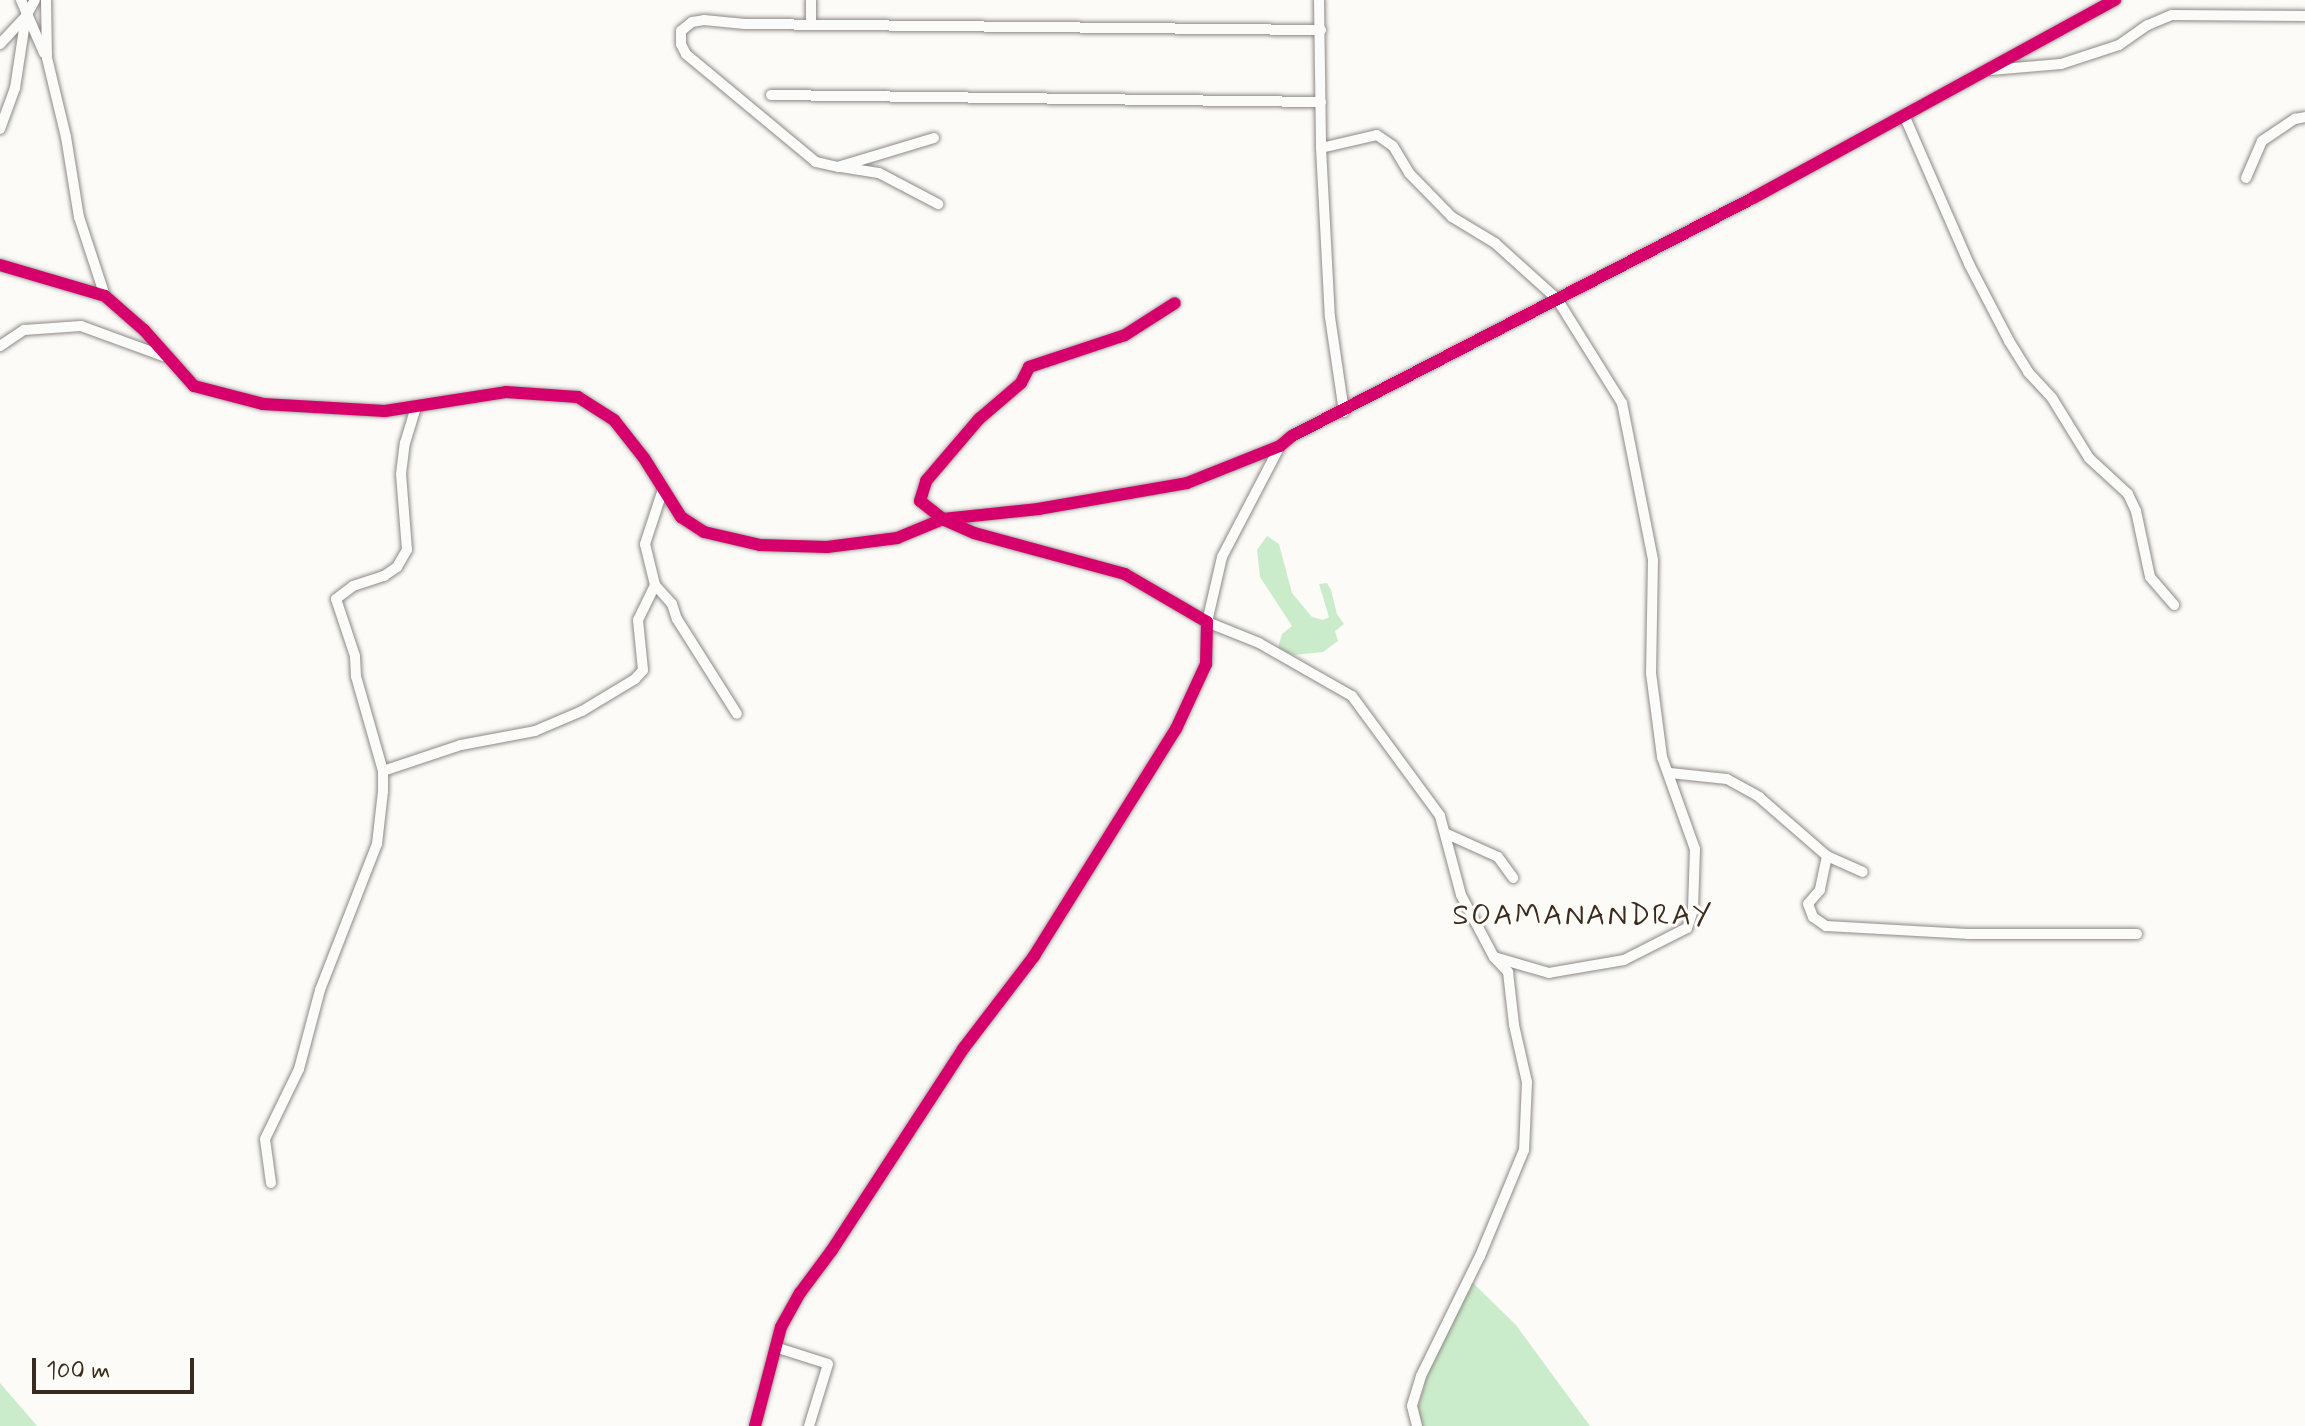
<!DOCTYPE html>
<html>
<head>
<meta charset="utf-8">
<style>
  body { margin:0 }
  #map { position:relative; width:2305px; height:1426px; overflow:hidden; background:#fcfbf8; font-family:Mynerve,sans-serif }
  div>[style] { position:absolute }
  [style*='--x'] { left:calc(var(--x)*1px); top:calc(var(--y)*1px); width:calc(var(--w)*1px); rotate:calc(var(--a)*1deg) }
  .green>* { inset:0; background:#cbeccb }
  .roads { filter:drop-shadow(0 0 2px #8d8985) drop-shadow(0 0 2px #8d8985) }
  .street>* { height:10px; margin:-5px; padding:0 5px; transform-origin:5px; border-radius:5px; background:#fbfbf9 }
  .cycleway>* { height:12px; margin:-6px; padding:0 6px; transform-origin:6px; border-radius:6px; background:#d6006c }
  span { translate:-50% -50%; white-space:nowrap; text-align:center; line-height:1.15; -webkit-text-stroke:6px #fdfcf7; paint-order:stroke }
  .quarter-label { font-size:30px; color:#3b2a1e; letter-spacing:2px }
  .scale { position:absolute; left:32px; top:1358px; width:162px; height:36px; box-sizing:border-box; border:4px solid #3b2a1e; border-top:0; padding-left:10px; font-size:24px; line-height:28px; white-space:nowrap; color:#3b2a1e; -webkit-text-stroke:6px #fdfcf7; paint-order:stroke }
</style>
</head>
<body>
<div id="map">
  <div class="green">
    <div style="clip-path:polygon(1267px 536px,1279px 544px,1292px 593px,1312px 617px,1323px 620px,1329px 617px,1319px 584px,1327px 583px,1331px 590px,1337px 614px,1344px 624px,1335px 631px,1338px 641px,1323px 652px,1293px 655px,1278px 648px,1282px 634px,1292px 626px,1260px 577px,1257px 550px)"></div>
    <div style="clip-path:polygon(1472px 1282px,1516px 1325px,1590px 1426px,1421px 1426px,1417px 1410px,1429px 1368px)"></div>
    <div style="clip-path:polygon(0 1383px,32px 1420px,37px 1426px,0 1426px)"></div>
  </div>
  <div class="roads">
    <div class="street">
      <div style="--x:21;--y:0;--w:58;--a:66.5"></div>
      <div style="--x:46;--y:0;--w:58;--a:89"></div>
      <div style="--x:47;--y:58;--w:81;--a:76.5"></div>
      <div style="--x:66;--y:137;--w:81;--a:80.8"></div>
      <div style="--x:79;--y:217;--w:83;--a:71.8"></div>
      <div style="--x:811;--y:0;--w:25;--a:90"></div>
      <div style="--x:1319;--y:0;--w:148;--a:89.2"></div>
      <div style="--x:1321;--y:148;--w:169;--a:87"></div>
      <div style="--x:1330;--y:317;--w:96;--a:81.6"></div>
      <div style="--x:0;--y:44;--w:35;--a:-47"></div>
      <div style="--x:1991;--y:70;--w:70;--a:-4.9"></div>
      <div style="--x:2061;--y:64;--w:61;--a:-18.1"></div>
      <div style="--x:2119;--y:45;--w:35;--a:-35"></div>
      <div style="--x:2148;--y:25;--w:26;--a:-23"></div>
      <div style="--x:2172;--y:15;--w:133;--a:0.4"></div>
      <div style="--x:771;--y:95;--w:550;--a:0.73"></div>
      <div style="--x:1904;--y:115;--w:163;--a:66.4"></div>
      <div style="--x:1969;--y:264;--w:87;--a:62.5"></div>
      <div style="--x:2009;--y:341;--w:36;--a:58"></div>
      <div style="--x:2028;--y:372;--w:35;--a:47"></div>
      <div style="--x:2052;--y:398;--w:70;--a:58.3"></div>
      <div style="--x:2089;--y:458;--w:53;--a:42.7"></div>
      <div style="--x:2128;--y:494;--w:19;--a:65"></div>
      <div style="--x:2136;--y:511;--w:67;--a:78"></div>
      <div style="--x:2150;--y:577;--w:37;--a:49"></div>
      <div style="--x:0;--y:129;--w:44;--a:-69.9"></div>
      <div style="--x:15;--y:88;--w:73;--a:-81.3"></div>
      <div style="--x:26;--y:16;--w:18;--a:-61"></div>
      <div style="--x:934;--y:138;--w:100;--a:163.2"></div>
      <div style="--x:838;--y:167;--w:23;--a:-167"></div>
      <div style="--x:816;--y:162;--w:169;--a:-140.3"></div>
      <div style="--x:686;--y:54;--w:11;--a:-117"></div>
      <div style="--x:681;--y:44;--w:13;--a:-90"></div>
      <div style="--x:681;--y:31;--w:14;--a:-39"></div>
      <div style="--x:692;--y:22;--w:12;--a:-9"></div>
      <div style="--x:704;--y:20;--w:41;--a:5.6"></div>
      <div style="--x:745;--y:24;--w:576;--a:0.6"></div>
      <div style="--x:1321;--y:148;--w:57;--a:-13.1"></div>
      <div style="--x:1377;--y:135;--w:19;--a:35"></div>
      <div style="--x:1393;--y:146;--w:31;--a:59"></div>
      <div style="--x:1409;--y:173;--w:62;--a:45.7"></div>
      <div style="--x:1452;--y:217;--w:50;--a:31.2"></div>
      <div style="--x:1495;--y:243;--w:84;--a:42.1"></div>
      <div style="--x:1557;--y:299;--w:123;--a:58"></div>
      <div style="--x:1622;--y:403;--w:160;--a:78.8"></div>
      <div style="--x:1653;--y:560;--w:113;--a:91"></div>
      <div style="--x:1651;--y:673;--w:85;--a:82.5"></div>
      <div style="--x:1662;--y:757;--w:98;--a:70.3"></div>
      <div style="--x:1695;--y:849;--w:61;--a:91.9"></div>
      <div style="--x:1693;--y:910;--w:19;--a:108"></div>
      <div style="--x:1687;--y:928;--w:71;--a:153.1"></div>
      <div style="--x:1624;--y:960;--w:76;--a:170.2"></div>
      <div style="--x:1549;--y:973;--w:57;--a:-163.8"></div>
      <div style="--x:841;--y:167;--w:38;--a:9"></div>
      <div style="--x:879;--y:173;--w:67;--a:27.7"></div>
      <div style="--x:2246;--y:178;--w:40;--a:-66.6"></div>
      <div style="--x:2262;--y:141;--w:40;--a:-34"></div>
      <div style="--x:2295;--y:119;--w:10;--a:-11"></div>
      <div style="--x:0;--y:265;--w:109;--a:16.4"></div>
      <div style="--x:105;--y:296;--w:52;--a:41.1"></div>
      <div style="--x:144;--y:330;--w:75;--a:48.2"></div>
      <div style="--x:194;--y:386;--w:71;--a:14.6"></div>
      <div style="--x:263;--y:404;--w:122;--a:3.3"></div>
      <div style="--x:385;--y:411;--w:122;--a:-8.9"></div>
      <div style="--x:506;--y:392;--w:72;--a:4"></div>
      <div style="--x:578;--y:397;--w:43;--a:32.6"></div>
      <div style="--x:614;--y:420;--w:48;--a:51.7"></div>
      <div style="--x:644;--y:458;--w:70;--a:57.9"></div>
      <div style="--x:681;--y:517;--w:27;--a:33"></div>
      <div style="--x:704;--y:532;--w:57;--a:13.1"></div>
      <div style="--x:760;--y:545;--w:67;--a:1.7"></div>
      <div style="--x:827;--y:547;--w:71;--a:-7.3"></div>
      <div style="--x:897;--y:538;--w:50;--a:-22.4"></div>
      <div style="--x:943;--y:519;--w:96;--a:-6"></div>
      <div style="--x:1038;--y:509;--w:151;--a:-9.9"></div>
      <div style="--x:1187;--y:483;--w:100;--a:-21.7"></div>
      <div style="--x:1280;--y:446;--w:16;--a:-40"></div>
      <div style="--x:1292;--y:436;--w:519;--a:-27.31"></div>
      <div style="--x:1753;--y:198;--w:413;--a:-28.7"></div>
      <div style="--x:0;--y:346;--w:29;--a:-34"></div>
      <div style="--x:24;--y:330;--w:57;--a:-4"></div>
      <div style="--x:81;--y:326;--w:87;--a:20.1"></div>
      <div style="--x:1280;--y:446;--w:125;--a:117.6"></div>
      <div style="--x:1222;--y:557;--w:67;--a:103"></div>
      <div style="--x:1207;--y:622;--w:56;--a:22"></div>
      <div style="--x:1259;--y:643;--w:107;--a:29.7"></div>
      <div style="--x:1352;--y:696;--w:149;--a:53.7"></div>
      <div style="--x:1440;--y:816;--w:82;--a:75.1"></div>
      <div style="--x:1461;--y:895;--w:70;--a:62"></div>
      <div style="--x:1494;--y:957;--w:21;--a:47"></div>
      <div style="--x:1508;--y:972;--w:53;--a:83.5"></div>
      <div style="--x:1514;--y:1025;--w:58;--a:77.2"></div>
      <div style="--x:1527;--y:1082;--w:68;--a:92.5"></div>
      <div style="--x:1524;--y:1150;--w:115;--a:112.5"></div>
      <div style="--x:1480;--y:1256;--w:134;--a:116.2"></div>
      <div style="--x:1421;--y:1376;--w:31;--a:107"></div>
      <div style="--x:1412;--y:1406;--w:21;--a:76"></div>
      <div style="--x:663;--y:489;--w:58;--a:108.1"></div>
      <div style="--x:645;--y:544;--w:42;--a:76.3"></div>
      <div style="--x:655;--y:585;--w:25;--a:48"></div>
      <div style="--x:672;--y:604;--w:16;--a:72"></div>
      <div style="--x:677;--y:619;--w:112;--a:57.7"></div>
      <div style="--x:383;--y:771;--w:82;--a:-18.4"></div>
      <div style="--x:461;--y:745;--w:75;--a:-10.7"></div>
      <div style="--x:535;--y:731;--w:51;--a:-23.1"></div>
      <div style="--x:582;--y:711;--w:62;--a:-31.1"></div>
      <div style="--x:635;--y:679;--w:12;--a:-48"></div>
      <div style="--x:643;--y:670;--w:50;--a:-95.7"></div>
      <div style="--x:638;--y:620;--w:39;--a:-64"></div>
      <div style="--x:1670;--y:773;--w:57;--a:6"></div>
      <div style="--x:1727;--y:779;--w:37;--a:29"></div>
      <div style="--x:1759;--y:797;--w:90;--a:40.9"></div>
      <div style="--x:1827;--y:856;--w:39;--a:24"></div>
      <div style="--x:1447;--y:834;--w:56;--a:24.3"></div>
      <div style="--x:1498;--y:857;--w:26;--a:54"></div>
      <div style="--x:1827;--y:856;--w:35;--a:102"></div>
      <div style="--x:1820;--y:890;--w:18;--a:131"></div>
      <div style="--x:1808;--y:904;--w:14;--a:69"></div>
      <div style="--x:1813;--y:917;--w:16;--a:35"></div>
      <div style="--x:1826;--y:926;--w:141;--a:3.2"></div>
      <div style="--x:1967;--y:934;--w:170;--a:0"></div>
      <div style="--x:271;--y:1183;--w:44;--a:-97.8"></div>
      <div style="--x:265;--y:1139;--w:78;--a:-64.1"></div>
      <div style="--x:299;--y:1069;--w:82;--a:-75.1"></div>
      <div style="--x:320;--y:990;--w:157;--a:-68.7"></div>
      <div style="--x:377;--y:844;--w:53;--a:-83.5"></div>
      <div style="--x:383;--y:791;--w:20;--a:-90"></div>
      <div style="--x:383;--y:771;--w:99;--a:-105.9"></div>
      <div style="--x:356;--y:676;--w:20;--a:-93"></div>
      <div style="--x:355;--y:656;--w:60;--a:-108.4"></div>
      <div style="--x:336;--y:599;--w:21;--a:-37"></div>
      <div style="--x:353;--y:586;--w:33;--a:-18"></div>
      <div style="--x:384;--y:576;--w:16;--a:-35"></div>
      <div style="--x:397;--y:567;--w:20;--a:-60"></div>
      <div style="--x:407;--y:550;--w:76;--a:-94.5"></div>
      <div style="--x:401;--y:474;--w:31;--a:-83"></div>
      <div style="--x:405;--y:443;--w:39;--a:-73"></div>
      <div style="--x:778;--y:1348;--w:52;--a:17.7"></div>
      <div style="--x:828;--y:1364;--w:65;--a:107"></div>
      <div style="--x:755;--y:1426;--w:102;--a:-75.3"></div>
      <div style="--x:781;--y:1327;--w:39;--a:-61"></div>
      <div style="--x:800;--y:1293;--w:54;--a:-53.3"></div>
      <div style="--x:832;--y:1250;--w:240;--a:-56.9"></div>
      <div style="--x:963;--y:1049;--w:117;--a:-52.6"></div>
      <div style="--x:1034;--y:956;--w:268;--a:-58"></div>
      <div style="--x:1176;--y:729;--w:72;--a:-65.2"></div>
      <div style="--x:1206;--y:664;--w:42;--a:-88.6"></div>
      <div style="--x:1207;--y:622;--w:95;--a:-149.7"></div>
      <div style="--x:1125;--y:574;--w:156;--a:-164.8"></div>
      <div style="--x:974;--y:533;--w:34;--a:-156"></div>
      <div style="--x:943;--y:519;--w:29;--a:-142"></div>
      <div style="--x:920;--y:501;--w:21;--a:-73"></div>
      <div style="--x:926;--y:481;--w:82;--a:-49.5"></div>
      <div style="--x:979;--y:419;--w:55;--a:-40.6"></div>
      <div style="--x:1021;--y:383;--w:18;--a:-63"></div>
      <div style="--x:1029;--y:367;--w:101;--a:-18.4"></div>
      <div style="--x:1125;--y:335;--w:59;--a:-32.6"></div>
    </div>
  </div>
  <div class="cycleway">
    <div style="--x:0;--y:265;--w:109;--a:16.4"></div>
    <div style="--x:105;--y:296;--w:52;--a:41.1"></div>
    <div style="--x:144;--y:330;--w:75;--a:48.2"></div>
    <div style="--x:194;--y:386;--w:71;--a:14.6"></div>
    <div style="--x:263;--y:404;--w:122;--a:3.3"></div>
    <div style="--x:385;--y:411;--w:122;--a:-8.9"></div>
    <div style="--x:506;--y:392;--w:72;--a:4"></div>
    <div style="--x:578;--y:397;--w:43;--a:32.6"></div>
    <div style="--x:614;--y:420;--w:48;--a:51.7"></div>
    <div style="--x:644;--y:458;--w:70;--a:57.9"></div>
    <div style="--x:681;--y:517;--w:27;--a:33"></div>
    <div style="--x:704;--y:532;--w:57;--a:13.1"></div>
    <div style="--x:760;--y:545;--w:67;--a:1.7"></div>
    <div style="--x:827;--y:547;--w:71;--a:-7.3"></div>
    <div style="--x:897;--y:538;--w:50;--a:-22.4"></div>
    <div style="--x:943;--y:519;--w:96;--a:-6"></div>
    <div style="--x:1038;--y:509;--w:151;--a:-9.9"></div>
    <div style="--x:1187;--y:483;--w:100;--a:-21.7"></div>
    <div style="--x:1280;--y:446;--w:16;--a:-40"></div>
    <div style="--x:1292;--y:436;--w:519;--a:-27.31"></div>
    <div style="--x:1753;--y:198;--w:413;--a:-28.7"></div>
    <div style="--x:755;--y:1426;--w:102;--a:-75.3"></div>
    <div style="--x:781;--y:1327;--w:39;--a:-61"></div>
    <div style="--x:800;--y:1293;--w:54;--a:-53.3"></div>
    <div style="--x:832;--y:1250;--w:240;--a:-56.9"></div>
    <div style="--x:963;--y:1049;--w:117;--a:-52.6"></div>
    <div style="--x:1034;--y:956;--w:268;--a:-58"></div>
    <div style="--x:1176;--y:729;--w:72;--a:-65.2"></div>
    <div style="--x:1206;--y:664;--w:42;--a:-88.6"></div>
    <div style="--x:1207;--y:622;--w:95;--a:-149.7"></div>
    <div style="--x:1125;--y:574;--w:156;--a:-164.8"></div>
    <div style="--x:974;--y:533;--w:34;--a:-156"></div>
    <div style="--x:943;--y:519;--w:29;--a:-142"></div>
    <div style="--x:920;--y:501;--w:21;--a:-73"></div>
    <div style="--x:926;--y:481;--w:82;--a:-49.5"></div>
    <div style="--x:979;--y:419;--w:55;--a:-40.6"></div>
    <div style="--x:1021;--y:383;--w:18;--a:-63"></div>
    <div style="--x:1029;--y:367;--w:101;--a:-18.4"></div>
    <div style="--x:1125;--y:335;--w:59;--a:-32.6"></div>
  </div>
  <div class="quarter-label">
    <span style="left:1583px;top:916px">SOAMANANDRAY</span>
  </div>
  <div class="scale">100 m</div>
</div>
</body>
</html>
